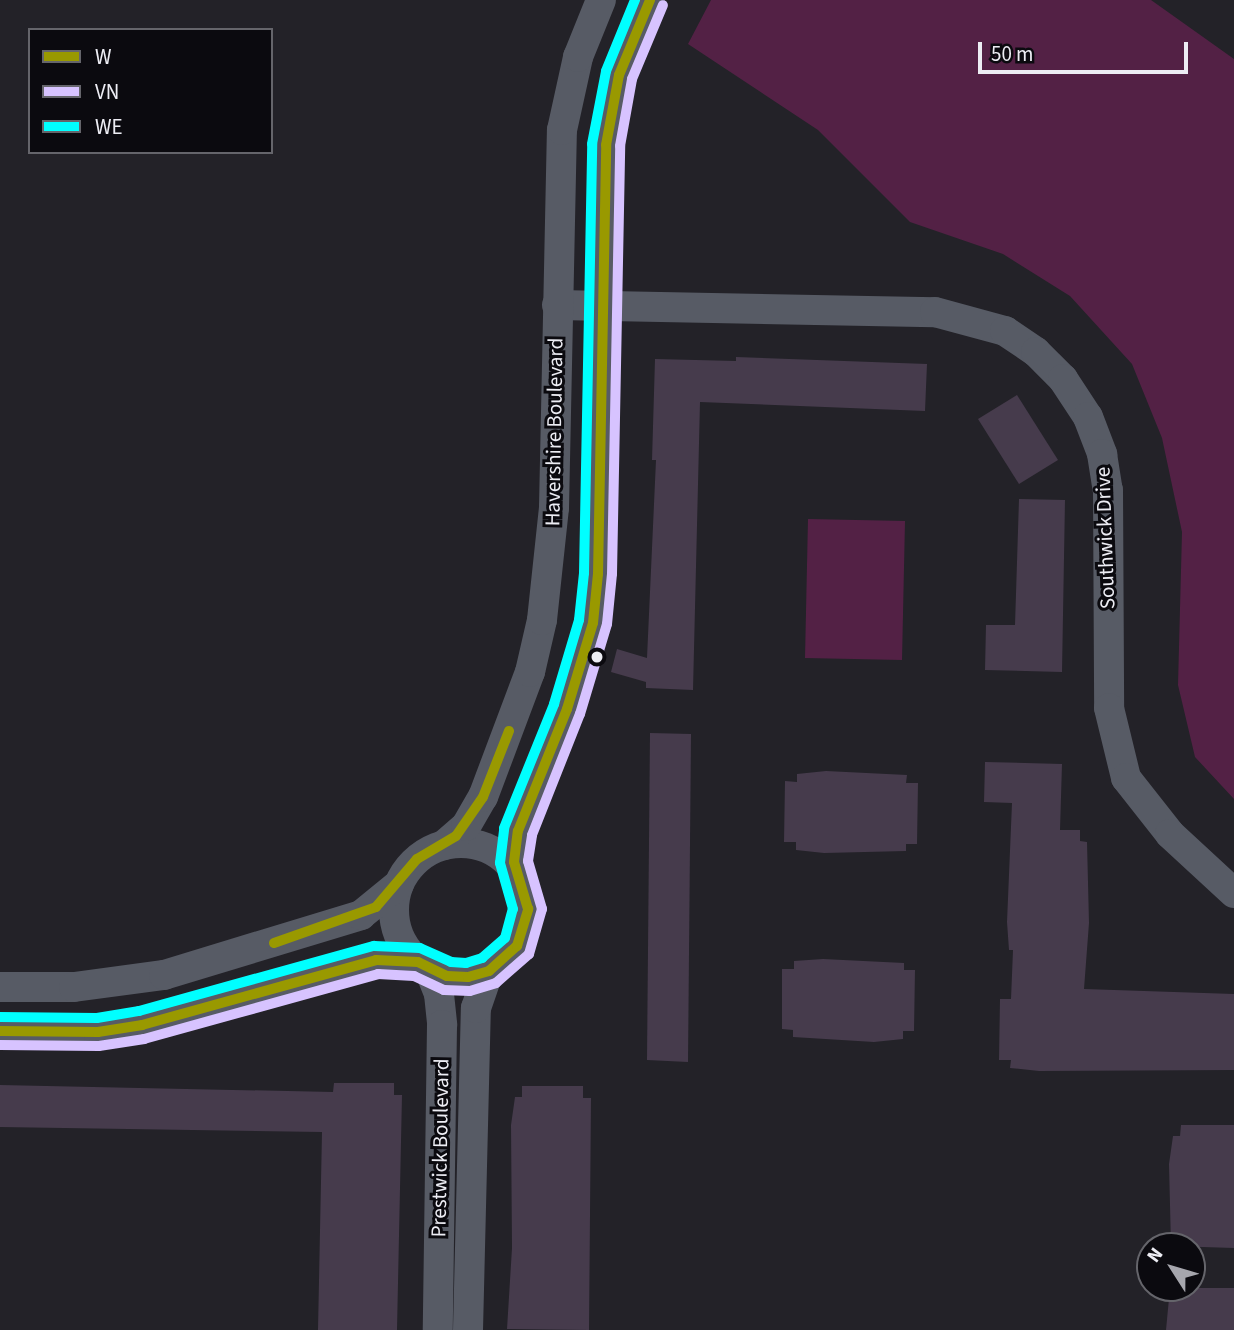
<!DOCTYPE html>
<html>
<head>
<meta charset="utf-8">
<style>
  body { margin:0 }
  #map { position:relative; width:1234px; height:1330px; overflow:hidden; background:#232228; font-family:"Source Sans 3",sans-serif }
  div>[style] { position:absolute }
  [style*='--x'] { left:calc(var(--x)*1px); top:calc(var(--y)*1px); width:calc(var(--w)*1px); rotate:calc(var(--a)*1deg) }
  .green>* { inset:0; background:#532145 }
  .building>* { inset:0; background:#463b4c }
  .street>* { height:30px; margin:-15px; padding:0 15px; transform-origin:15px; border-radius:15px; background:#575b65 }
  .street>.ring { margin:-15px; padding:0; box-sizing:content-box; background:none; border:30px solid #575b65; border-radius:50% }
  .bus-1>* { height:10px; margin:-5px; padding:0 5px; transform-origin:5px; border-radius:5px; background:#990 }
  .bus-2>* { height:10px; margin:-5px; padding:0 5px; transform-origin:5px; border-radius:5px; background:#d7c3ff }
  .bus-3>* { height:10px; margin:-5px; padding:0 5px; transform-origin:5px; border-radius:5px; background:#0ff }
  .dots>* { width:19px; height:19px; translate:-50% -50%; box-sizing:border-box; border:4px solid #0b0a0f; border-radius:50% }
  span { translate:-50% -50%; white-space:nowrap; text-align:center; line-height:1.15; -webkit-text-stroke:6px #0b0a0f; paint-order:stroke }
  .street-label { font-size:21px; color:#ededf4 }
  .legend { position:absolute; left:28px; top:28px; width:245px; height:126px; box-sizing:border-box; background:#0b0a0f; border:2px solid #65656b; margin:0; padding:9px 12px; list-style:none; font-size:21px; color:#ededf4 }
  .legend li { display:flex; align-items:center; gap:14px; height:35px }
  .legend b { width:35px; border:2px solid #65656b }
  .north { position:absolute; left:1136px; top:1232px; width:70px; height:70px; box-sizing:border-box; background:#0b0a0f; border:2px solid #65656b; border-radius:50%; rotate:307deg; font-size:19px; font-weight:700; line-height:28px; text-align:center; color:#ededf4 }
  .north::after { content:''; display:block; margin:auto; width:24px; height:32px; background:#a6a6ad; clip-path:polygon(50% 0,100% 100%,50% 72%,0 100%) }
  .scale { position:absolute; left:978px; top:42px; width:210px; height:32px; box-sizing:border-box; border:4px solid #ededf4; border-top:0; padding-left:9px; font-size:21px; line-height:24px; white-space:nowrap; color:#ededf4; -webkit-text-stroke:5px #0b0a0f; paint-order:stroke }
</style>
</head>
<body>
<div id="map">
  <div class="green">
    <div style="clip-path:polygon(711px 0,1151px 0,1234px 59px,1234px 799px,1195px 757px,1178px 685px,1182px 532px,1162px 438px,1132px 364px,1070px 296px,1003px 254px,910px 222px,818px 130px,688px 44px)"></div>
    <div style="clip-path:polygon(808px 519px,905px 521px,902px 660px,805px 658px)"></div>
  </div>
  <div class="building">
    <div style="clip-path:polygon(736px 357px,927px 364px,925px 411px,700px 402px,693px 690px,646px 688px,646px 682px,611px 672px,617px 649px,647px 658px,656px 460px,652px 460px,655px 359px,736px 361px)"></div>
    <div style="clip-path:polygon(1017px 395px,1058px 460px,1019px 484px,978px 419px)"></div>
    <div style="clip-path:polygon(1019px 499px,1065px 500px,1062px 672px,985px 670px,986px 625px,1015px 625px)"></div>
    <div style="clip-path:polygon(650px 733px,691px 734px,688px 1062px,647px 1060px)"></div>
    <div style="clip-path:polygon(985px 762px,1062px 764px,1060px 830px,1080px 830px,1080px 841px,1087px 842px,1089px 923px,1084px 989px,1234px 994px,1234px 1070px,1039px 1071px,1010px 1068px,1011px 1060px,999px 1060px,1000px 999px,1011px 999px,1013px 950px,1009px 950px,1007px 922px,1012px 803px,984px 802px)"></div>
    <div style="clip-path:polygon(826px 771px,907px 775px,906px 783px,918px 783px,917px 844px,906px 844px,906px 851px,824px 853px,796px 850px,796px 842px,784px 842px,785px 781px,797px 782px,797px 774px)"></div>
    <div style="clip-path:polygon(823px 959px,904px 963px,904px 970px,915px 970px,914px 1031px,903px 1031px,903px 1039px,874px 1042px,793px 1037px,793px 1030px,782px 1029px,782px 969px,794px 969px,794px 961px)"></div>
    <div style="clip-path:polygon(334px 1083px,394px 1083px,394px 1095px,402px 1095px,397px 1330px,318px 1330px,322px 1132px,0 1127px,0 1085px,333px 1092px)"></div>
    <div style="clip-path:polygon(522px 1086px,583px 1086px,583px 1098px,591px 1098px,589px 1330px,507px 1329px,512px 1248px,511px 1125px,515px 1097px,522px 1097px)"></div>
    <div style="clip-path:polygon(1181px 1125px,1234px 1125px,1234px 1248px,1171px 1246px,1169px 1164px,1173px 1136px,1180px 1136px)"></div>
    <div style="clip-path:polygon(1170px 1288px,1234px 1288px,1234px 1330px,1166px 1330px)"></div>
  </div>
  <div class="street">
    <div style="--x:557;--y:305;--w:378;--a:1.1"></div>
    <div style="--x:935;--y:312;--w:73;--a:15.2"></div>
    <div style="--x:1005;--y:331;--w:37;--a:34"></div>
    <div style="--x:1036;--y:352;--w:38;--a:45"></div>
    <div style="--x:1063;--y:379;--w:45;--a:56.7"></div>
    <div style="--x:1088;--y:417;--w:40;--a:69"></div>
    <div style="--x:1102;--y:454;--w:36;--a:81"></div>
    <div style="--x:1108;--y:490;--w:218;--a:89.7"></div>
    <div style="--x:1109;--y:708;--w:72;--a:76.3"></div>
    <div style="--x:1126;--y:778;--w:71;--a:51.8"></div>
    <div style="--x:1170;--y:834;--w:87;--a:42.7"></div>
    <div class="ring" style="left:394px;top:843px;width:104px;height:104px"></div>
    <div style="--x:444;--y:845;--w:29;--a:-41"></div>
    <div style="--x:466;--y:826;--w:34;--a:-60"></div>
    <div style="--x:483;--y:797;--w:134;--a:-69.4"></div>
    <div style="--x:530;--y:672;--w:53;--a:-77"></div>
    <div style="--x:542;--y:620;--w:113;--a:-83.9"></div>
    <div style="--x:554;--y:508;--w:378;--a:-88.8"></div>
    <div style="--x:562;--y:130;--w:75;--a:-77.6"></div>
    <div style="--x:578;--y:57;--w:61;--a:-68"></div>
    <div style="--x:516;--y:873;--w:42;--a:-87.3"></div>
    <div style="--x:518;--y:831;--w:131;--a:-68.1"></div>
    <div style="--x:567;--y:709;--w:90;--a:-73.2"></div>
    <div style="--x:593;--y:623;--w:49;--a:-84.2"></div>
    <div style="--x:598;--y:574;--w:429;--a:-88.9"></div>
    <div style="--x:606;--y:145;--w:71;--a:-79.5"></div>
    <div style="--x:619;--y:75;--w:81;--a:-67.5"></div>
    <div style="--x:429;--y:969;--w:27;--a:68"></div>
    <div style="--x:439;--y:994;--w:31;--a:84"></div>
    <div style="--x:442;--y:1025;--w:305;--a:90.8"></div>
    <div style="--x:0;--y:987;--w:74;--a:0"></div>
    <div style="--x:74;--y:987;--w:91;--a:-7.6"></div>
    <div style="--x:164;--y:975;--w:206;--a:-16.9"></div>
    <div style="--x:361;--y:915;--w:49;--a:-39.2"></div>
    <div style="--x:0;--y:1031;--w:98;--a:0.6"></div>
    <div style="--x:98;--y:1032;--w:45;--a:-9"></div>
    <div style="--x:142;--y:1025;--w:226;--a:-15.9"></div>
    <div style="--x:359;--y:963;--w:31;--a:-9"></div>
    <div style="--x:390;--y:958;--w:28;--a:8"></div>
    <div style="--x:468;--y:1330;--w:322;--a:-88.6"></div>
    <div style="--x:476;--y:1008;--w:39;--a:-71"></div>
  </div>
  <div class="bus-1">
    <div style="--x:274;--y:943;--w:108;--a:-19.4"></div>
    <div style="--x:376;--y:907;--w:63;--a:-49.5"></div>
    <div style="--x:417;--y:859;--w:45;--a:-30.5"></div>
    <div style="--x:456;--y:836;--w:47;--a:-55.3"></div>
    <div style="--x:483;--y:797;--w:71;--a:-68.5"></div>
    <div style="--x:0;--y:1031;--w:98;--a:0.6"></div>
    <div style="--x:98;--y:1032;--w:45;--a:-9"></div>
    <div style="--x:142;--y:1025;--w:243;--a:-15.5"></div>
    <div style="--x:376;--y:960;--w:42;--a:2.7"></div>
    <div style="--x:418;--y:962;--w:32;--a:26"></div>
    <div style="--x:447;--y:976;--w:21;--a:3"></div>
    <div style="--x:468;--y:977;--w:22;--a:-16"></div>
    <div style="--x:489;--y:971;--w:38;--a:-42"></div>
    <div style="--x:517;--y:946;--w:39;--a:-73"></div>
    <div style="--x:528;--y:909;--w:49;--a:-106.6"></div>
    <div style="--x:514;--y:862;--w:31;--a:-83"></div>
    <div style="--x:518;--y:831;--w:131;--a:-68.1"></div>
    <div style="--x:567;--y:709;--w:90;--a:-73.2"></div>
    <div style="--x:593;--y:623;--w:49;--a:-84.2"></div>
    <div style="--x:598;--y:574;--w:429;--a:-88.9"></div>
    <div style="--x:606;--y:145;--w:71;--a:-79.5"></div>
    <div style="--x:619;--y:75;--w:81;--a:-67.5"></div>
  </div>
  <div class="bus-2">
    <div style="--x:0;--y:1045;--w:99;--a:0.6"></div>
    <div style="--x:99;--y:1046;--w:46;--a:-8.8"></div>
    <div style="--x:144;--y:1039;--w:243;--a:-15.5"></div>
    <div style="--x:378;--y:974;--w:36;--a:3"></div>
    <div style="--x:414;--y:976;--w:33;--a:25"></div>
    <div style="--x:444;--y:990;--w:26;--a:2"></div>
    <div style="--x:470;--y:991;--w:27;--a:-17"></div>
    <div style="--x:496;--y:983;--w:44;--a:-41.3"></div>
    <div style="--x:529;--y:954;--w:47;--a:-73.9"></div>
    <div style="--x:542;--y:909;--w:50;--a:-106.3"></div>
    <div style="--x:528;--y:861;--w:26;--a:-81"></div>
    <div style="--x:532;--y:835;--w:130;--a:-68.4"></div>
    <div style="--x:580;--y:714;--w:94;--a:-73.3"></div>
    <div style="--x:607;--y:624;--w:50;--a:-84.3"></div>
    <div style="--x:612;--y:574;--w:428;--a:-88.9"></div>
    <div style="--x:620;--y:146;--w:68;--a:-79.8"></div>
    <div style="--x:632;--y:79;--w:80;--a:-67.3"></div>
  </div>
  <div class="bus-3">
    <div style="--x:0;--y:1017;--w:97;--a:0.6"></div>
    <div style="--x:97;--y:1018;--w:43;--a:-9.5"></div>
    <div style="--x:139;--y:1011;--w:244;--a:-15.5"></div>
    <div style="--x:374;--y:946;--w:46;--a:2.5"></div>
    <div style="--x:420;--y:948;--w:34;--a:24"></div>
    <div style="--x:451;--y:962;--w:15;--a:4"></div>
    <div style="--x:466;--y:963;--w:17;--a:-17"></div>
    <div style="--x:482;--y:958;--w:30;--a:-41"></div>
    <div style="--x:505;--y:938;--w:30;--a:-75"></div>
    <div style="--x:513;--y:909;--w:48;--a:-105.8"></div>
    <div style="--x:500;--y:863;--w:35;--a:-83"></div>
    <div style="--x:504;--y:828;--w:134;--a:-68"></div>
    <div style="--x:554;--y:704;--w:88;--a:-73.4"></div>
    <div style="--x:579;--y:620;--w:47;--a:-83.9"></div>
    <div style="--x:584;--y:573;--w:429;--a:-88.9"></div>
    <div style="--x:592;--y:144;--w:74;--a:-79.1"></div>
    <div style="--x:606;--y:71;--w:77;--a:-67.8"></div>
  </div>
  <div class="dots">
    <div style="left:597px;top:657px;background:#ededf4"></div>
  </div>
  <div class="street-label">
    <span style="left:554px;top:432px;rotate:-89deg">Havershire Boulevard</span>
    <span style="left:1105px;top:538px;rotate:-92deg">Southwick Drive</span>
    <span style="left:440px;top:1148px;rotate:-89deg">Prestwick Boulevard</span>
  </div>
  <ul class="legend">
  <li><b style="height:9px;background:#990"></b>W</li>
  <li><b style="height:9px;background:#d7c3ff"></b>VN</li>
  <li><b style="height:9px;background:#0ff"></b>WE</li>
  </ul>
  <div class="north">N</div>
  <div class="scale">50 m</div>
</div>
</body>
</html>
